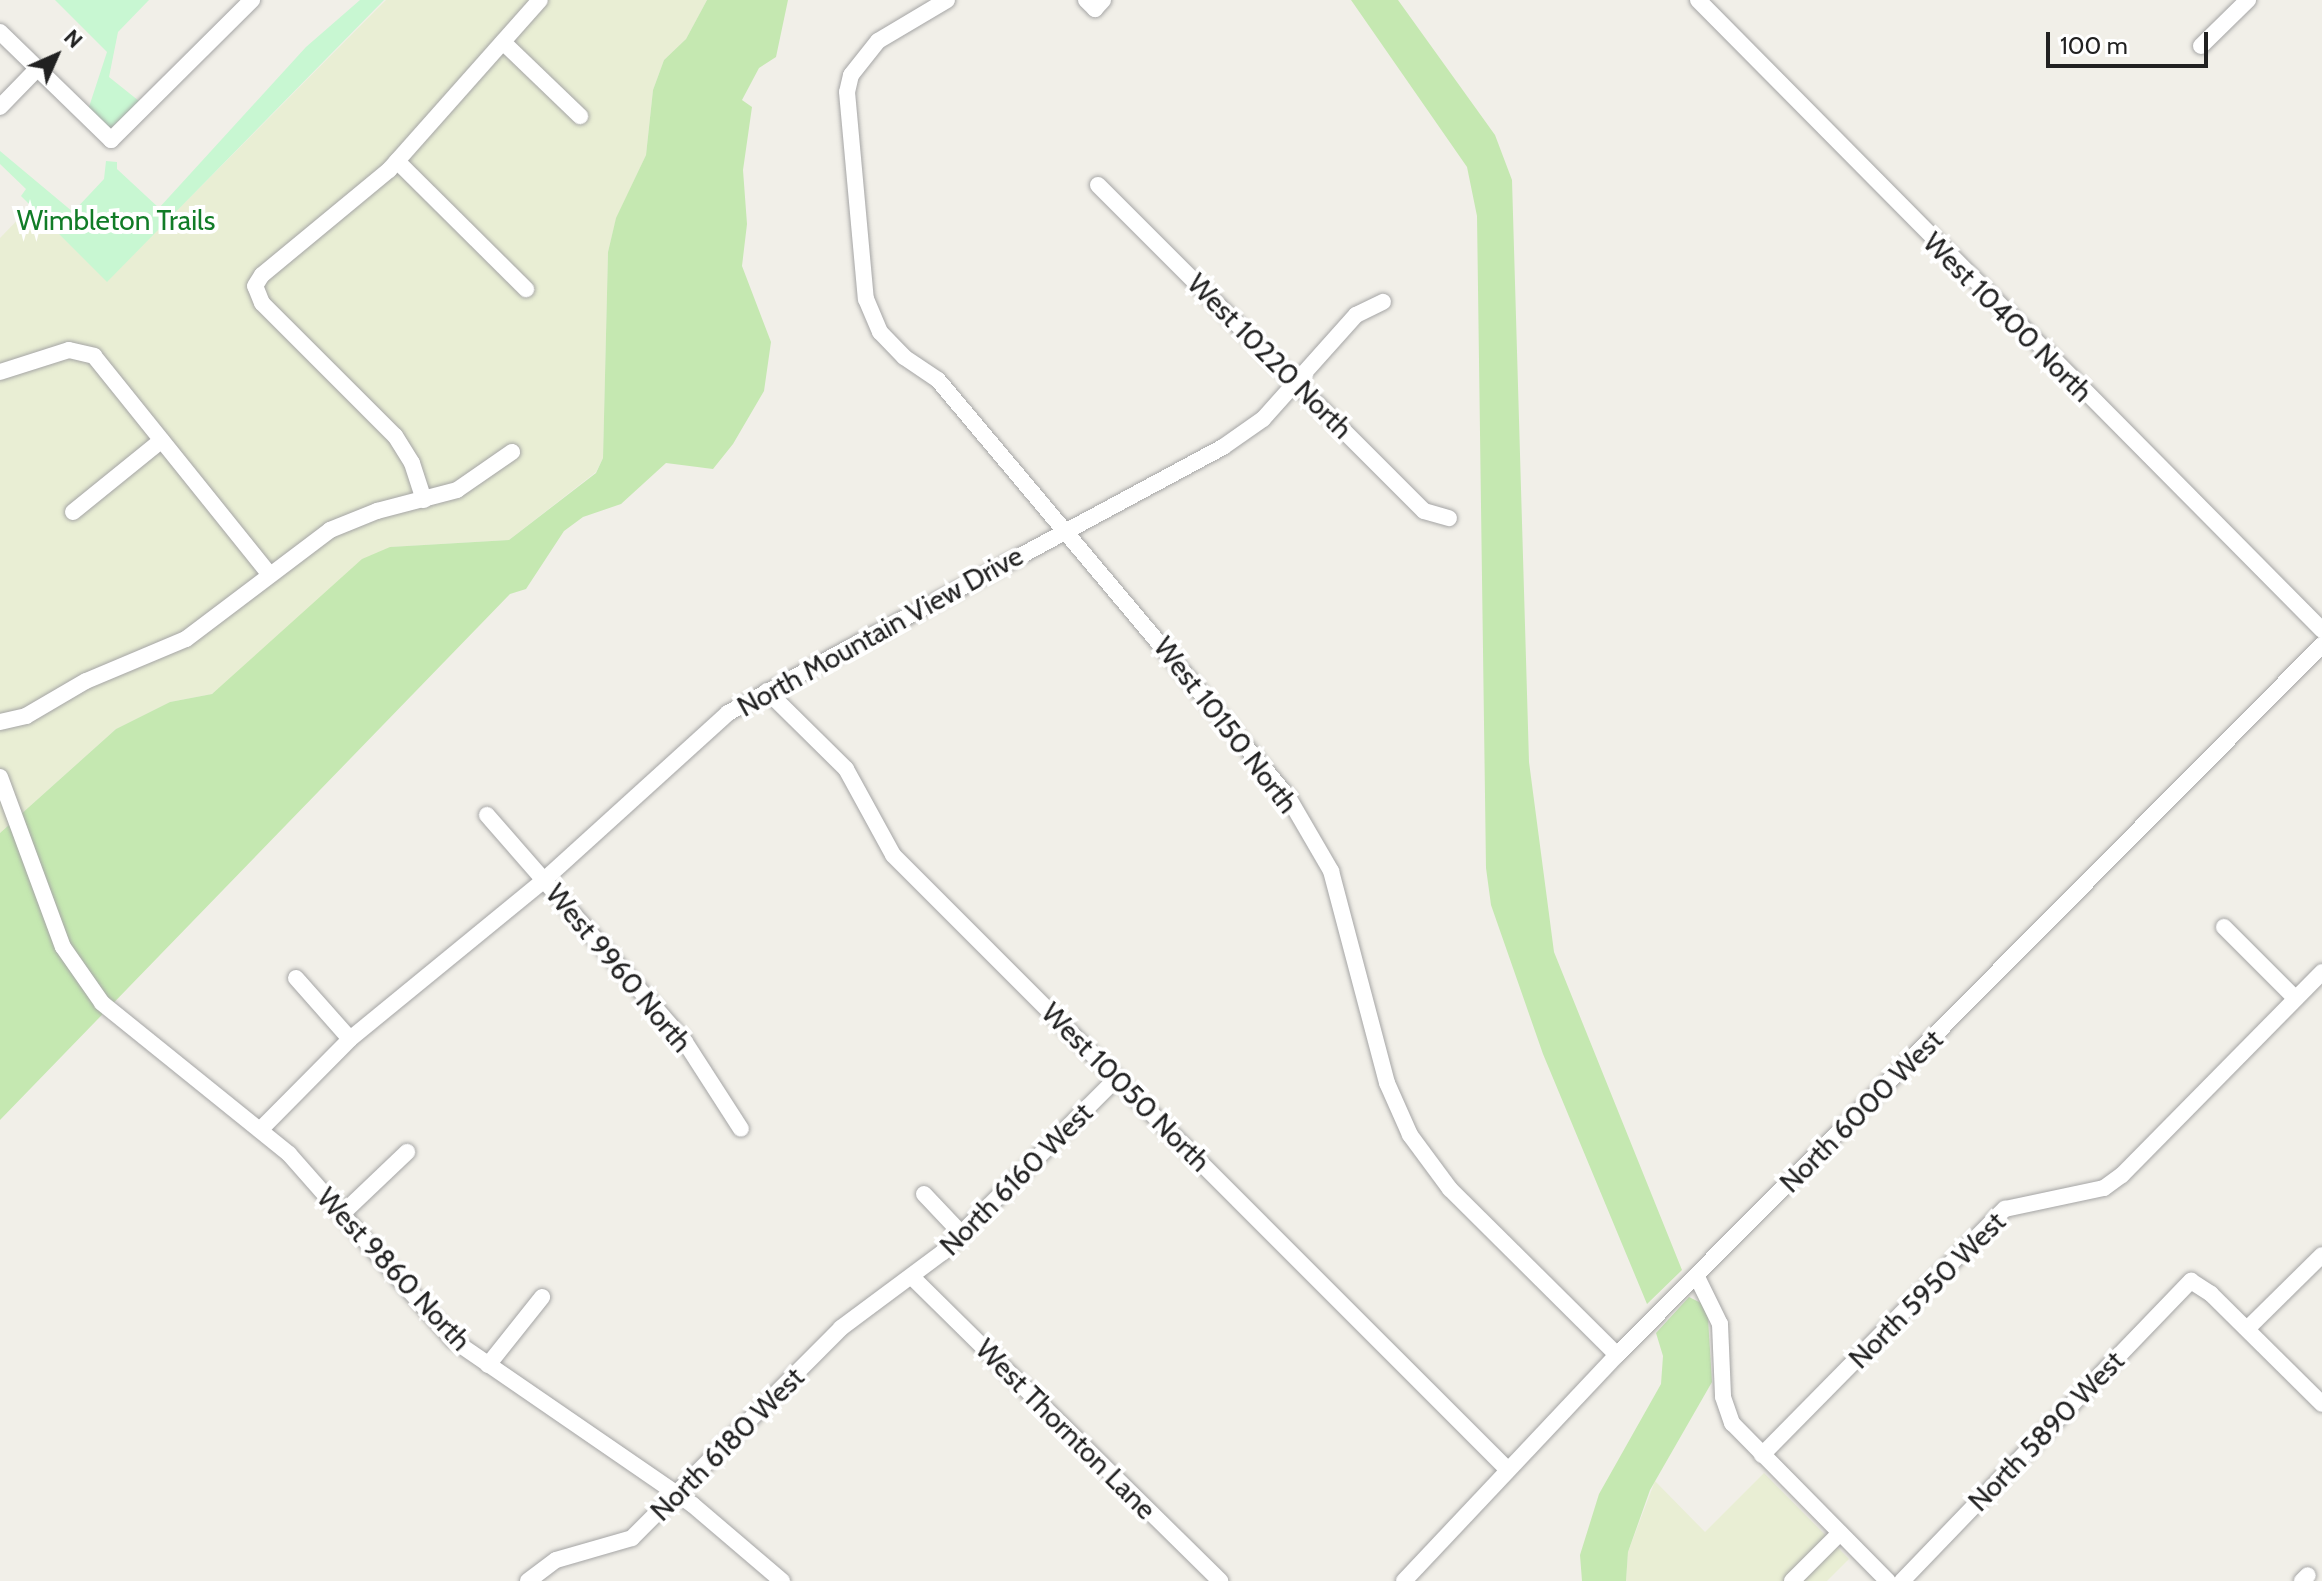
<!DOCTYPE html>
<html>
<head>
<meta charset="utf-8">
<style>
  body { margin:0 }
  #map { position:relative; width:2322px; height:1581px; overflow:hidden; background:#f1efe8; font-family:Cabin,sans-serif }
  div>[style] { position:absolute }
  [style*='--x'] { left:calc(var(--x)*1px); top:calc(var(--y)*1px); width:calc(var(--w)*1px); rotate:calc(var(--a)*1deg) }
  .farmland>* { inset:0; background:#e9eed4 }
  .grass>* { inset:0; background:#c5e8b1 }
  .park>* { inset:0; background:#c8f7d2 }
  .roads { filter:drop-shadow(0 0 2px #a5a5a5) drop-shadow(0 0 2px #a5a5a5) }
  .minor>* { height:16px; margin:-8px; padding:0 8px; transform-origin:8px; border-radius:8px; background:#fff }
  span { translate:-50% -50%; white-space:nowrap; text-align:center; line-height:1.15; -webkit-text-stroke:8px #fff; paint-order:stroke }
  .park-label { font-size:28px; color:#117c27 }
  .street-label { font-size:28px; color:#212121 }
  .north { position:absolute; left:16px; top:16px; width:80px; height:80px; -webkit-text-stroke:6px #fff; paint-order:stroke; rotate:45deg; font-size:22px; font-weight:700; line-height:32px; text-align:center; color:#212121 }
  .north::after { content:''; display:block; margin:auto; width:28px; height:36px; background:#212121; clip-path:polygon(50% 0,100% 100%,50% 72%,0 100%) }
  .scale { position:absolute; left:2046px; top:32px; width:162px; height:36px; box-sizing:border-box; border:4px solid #212121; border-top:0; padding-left:10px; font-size:24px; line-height:28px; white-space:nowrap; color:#212121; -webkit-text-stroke:6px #fff; paint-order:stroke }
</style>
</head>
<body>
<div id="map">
  <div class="farmland">
    <div style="clip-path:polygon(386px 0,707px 0,686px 39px,664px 60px,653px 90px,646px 155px,616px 219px,608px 252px,603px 458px,596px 472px,509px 540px,391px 547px,212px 694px,170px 702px,116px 729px,0 833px,0 238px,31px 206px,107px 281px)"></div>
    <div style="clip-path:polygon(1764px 1473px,1849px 1559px,1827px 1581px,1626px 1581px,1628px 1552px,1655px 1481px,1705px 1532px)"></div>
  </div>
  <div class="grass">
    <div style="clip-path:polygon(707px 0,788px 0,776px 57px,759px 68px,742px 100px,752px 107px,743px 170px,747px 224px,742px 266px,771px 342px,764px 391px,733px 444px,713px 469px,666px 463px,621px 504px,583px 517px,564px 531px,526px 589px,510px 594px,0 1120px,0 833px,116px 729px,170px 702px,212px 694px,362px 559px,390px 547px,509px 540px,596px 473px,603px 458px,608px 252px,616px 218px,646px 155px,653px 90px,664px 60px,686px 39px)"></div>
    <div style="clip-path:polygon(1351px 0,1398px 0,1495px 135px,1512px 180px,1529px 762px,1554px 952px,1682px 1270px,1647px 1304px,1543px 1054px,1491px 905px,1486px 868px,1477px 216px,1467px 167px)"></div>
    <div style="clip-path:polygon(1689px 1297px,1701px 1303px,1708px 1318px,1712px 1382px,1650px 1490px,1628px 1552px,1626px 1581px,1582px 1581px,1580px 1555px,1599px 1494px,1661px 1384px,1663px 1356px,1656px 1333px)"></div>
  </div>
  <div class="park">
    <div style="clip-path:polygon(55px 0,149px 0,118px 32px,109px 77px,139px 101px,109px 130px,88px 110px,107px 52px)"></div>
    <div style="clip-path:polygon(360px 0,384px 0,107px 282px,21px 196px,26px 189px,0 164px,0 151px,73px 212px,104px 179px,106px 161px,117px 162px,117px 169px,159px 208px,306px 47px)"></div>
  </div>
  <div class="roads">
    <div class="minor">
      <div style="--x:947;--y:0;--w:80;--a:149.3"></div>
      <div style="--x:878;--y:41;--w:43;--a:128.5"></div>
      <div style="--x:851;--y:75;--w:17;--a:103"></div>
      <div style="--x:847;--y:92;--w:208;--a:84.8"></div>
      <div style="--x:866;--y:299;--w:36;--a:67"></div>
      <div style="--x:880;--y:332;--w:35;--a:46"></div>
      <div style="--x:904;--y:357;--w:41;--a:34.1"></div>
      <div style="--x:938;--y:380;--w:544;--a:49.99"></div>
      <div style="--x:1288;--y:797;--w:86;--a:59.8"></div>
      <div style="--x:1331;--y:871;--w:219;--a:75.2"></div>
      <div style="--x:1387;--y:1083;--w:57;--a:66.1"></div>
      <div style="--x:1410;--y:1135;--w:67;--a:53.5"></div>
      <div style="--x:1450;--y:1189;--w:235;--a:44.8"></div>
      <div style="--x:1086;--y:0;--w:13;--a:45"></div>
      <div style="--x:1095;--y:9;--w:12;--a:-48"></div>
      <div style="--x:1698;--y:0;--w:887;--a:45.27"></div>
      <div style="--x:0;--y:32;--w:155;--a:44.2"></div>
      <div style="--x:111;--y:140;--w:199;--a:-44.8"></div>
      <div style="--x:503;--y:42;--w:107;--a:43.9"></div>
      <div style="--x:2201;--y:46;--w:66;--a:-44.4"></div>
      <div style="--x:0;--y:107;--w:53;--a:-45.8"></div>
      <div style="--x:397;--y:161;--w:182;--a:44.8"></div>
      <div style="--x:1098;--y:185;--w:461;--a:45"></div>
      <div style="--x:1424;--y:511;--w:26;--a:16"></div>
      <div style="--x:0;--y:372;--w:72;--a:-17.7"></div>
      <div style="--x:69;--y:350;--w:26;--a:13"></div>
      <div style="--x:94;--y:356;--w:280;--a:51.2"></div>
      <div style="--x:424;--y:500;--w:39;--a:-108"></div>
      <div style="--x:412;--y:463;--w:32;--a:-122"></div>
      <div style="--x:395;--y:436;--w:188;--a:-135"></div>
      <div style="--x:262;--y:303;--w:18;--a:-112"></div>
      <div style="--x:255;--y:286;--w:13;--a:-58"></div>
      <div style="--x:262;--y:275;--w:165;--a:-39.6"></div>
      <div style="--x:389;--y:170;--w:227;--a:-48.4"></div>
      <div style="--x:73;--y:512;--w:114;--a:-39"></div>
      <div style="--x:767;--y:691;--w:111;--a:44.6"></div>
      <div style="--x:846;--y:769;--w:98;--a:61.3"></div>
      <div style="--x:893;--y:855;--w:868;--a:45"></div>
      <div style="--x:0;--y:722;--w:27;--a:-13"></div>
      <div style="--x:26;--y:716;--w:69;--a:-30.3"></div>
      <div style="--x:86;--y:681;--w:108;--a:-22.8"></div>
      <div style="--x:186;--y:639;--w:181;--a:-37.1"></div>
      <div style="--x:330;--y:530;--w:51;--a:-22"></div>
      <div style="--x:377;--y:511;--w:83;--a:-14.7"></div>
      <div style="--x:457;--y:490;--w:67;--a:-34.6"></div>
      <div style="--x:0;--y:777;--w:181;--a:69.7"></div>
      <div style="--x:63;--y:947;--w:68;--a:55.1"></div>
      <div style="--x:102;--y:1003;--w:240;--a:38.9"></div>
      <div style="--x:289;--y:1154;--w:248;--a:48.6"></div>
      <div style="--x:453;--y:1340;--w:291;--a:34.5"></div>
      <div style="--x:693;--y:1505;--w:117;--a:40.5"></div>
      <div style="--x:487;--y:815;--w:301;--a:48.9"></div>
      <div style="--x:685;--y:1042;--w:103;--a:57.2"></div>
      <div style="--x:2224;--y:927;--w:100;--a:45"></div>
      <div style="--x:296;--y:978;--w:81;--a:48.5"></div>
      <div style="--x:260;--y:1130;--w:128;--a:-45.3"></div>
      <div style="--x:350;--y:1039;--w:251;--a:-39.3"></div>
      <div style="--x:544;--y:880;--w:248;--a:-42.2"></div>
      <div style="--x:728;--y:713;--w:562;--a:-28.25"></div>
      <div style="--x:1223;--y:447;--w:49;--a:-35"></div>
      <div style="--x:1263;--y:419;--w:140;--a:-48.2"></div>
      <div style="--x:1356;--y:315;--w:30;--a:-26"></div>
      <div style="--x:924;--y:1194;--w:55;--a:46.5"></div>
      <div style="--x:342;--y:1214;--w:90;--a:-43.6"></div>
      <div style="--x:912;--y:1277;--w:433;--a:44.6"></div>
      <div style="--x:1697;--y:1277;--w:52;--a:63.9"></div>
      <div style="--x:1720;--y:1324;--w:73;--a:87.6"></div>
      <div style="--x:1723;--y:1397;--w:28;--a:71"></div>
      <div style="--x:1732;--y:1423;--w:222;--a:45.4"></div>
      <div style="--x:2247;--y:1329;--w:105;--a:-44.6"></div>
      <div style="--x:488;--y:1365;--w:87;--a:-51.5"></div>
      <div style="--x:1762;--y:1455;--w:346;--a:-45.4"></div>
      <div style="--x:2005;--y:1209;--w:101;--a:-12"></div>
      <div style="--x:2104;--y:1188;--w:22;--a:-36"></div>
      <div style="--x:2122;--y:1175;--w:285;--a:-45.4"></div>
      <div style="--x:528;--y:1581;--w:35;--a:-37"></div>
      <div style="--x:556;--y:1560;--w:79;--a:-16.1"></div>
      <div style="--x:632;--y:1538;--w:296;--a:-45.1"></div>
      <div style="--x:841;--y:1328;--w:127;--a:-36.7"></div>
      <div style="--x:943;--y:1252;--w:246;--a:-45"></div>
      <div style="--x:1404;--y:1581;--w:311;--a:-46.7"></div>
      <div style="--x:1617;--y:1355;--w:1001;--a:-45.2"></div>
      <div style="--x:1792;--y:1581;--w:68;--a:-45"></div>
      <div style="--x:1902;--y:1581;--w:417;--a:-46.1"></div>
      <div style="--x:2191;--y:1281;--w:24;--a:33"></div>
      <div style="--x:2211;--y:1294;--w:156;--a:44.7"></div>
      <div style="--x:2302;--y:1581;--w:8;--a:-45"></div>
    </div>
  </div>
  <div class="park-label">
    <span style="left:116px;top:220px">Wimbleton Trails</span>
  </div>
  <div class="street-label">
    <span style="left:2008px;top:317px;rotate:45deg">West 10400 North</span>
    <span style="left:1270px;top:356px;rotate:45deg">West 10220 North</span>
    <span style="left:880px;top:631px;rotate:-29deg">North Mountain View Drive</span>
    <span style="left:1226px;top:725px;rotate:52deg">West 10150 North</span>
    <span style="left:619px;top:968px;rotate:50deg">West 9960 North</span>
    <span style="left:1126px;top:1087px;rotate:45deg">West 10050 North</span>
    <span style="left:1861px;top:1111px;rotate:-45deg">North 6000 West</span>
    <span style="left:1016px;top:1179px;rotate:-45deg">North 6160 West</span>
    <span style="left:394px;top:1269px;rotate:47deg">West 9860 North</span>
    <span style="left:1927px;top:1290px;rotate:-45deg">North 5950 West</span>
    <span style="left:1066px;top:1429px;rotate:45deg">West Thornton Lane</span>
    <span style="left:2046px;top:1431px;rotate:-46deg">North 5890 West</span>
    <span style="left:727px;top:1444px;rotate:-45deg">North 6180 West</span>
  </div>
  <div class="north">N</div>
  <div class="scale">100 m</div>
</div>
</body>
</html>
